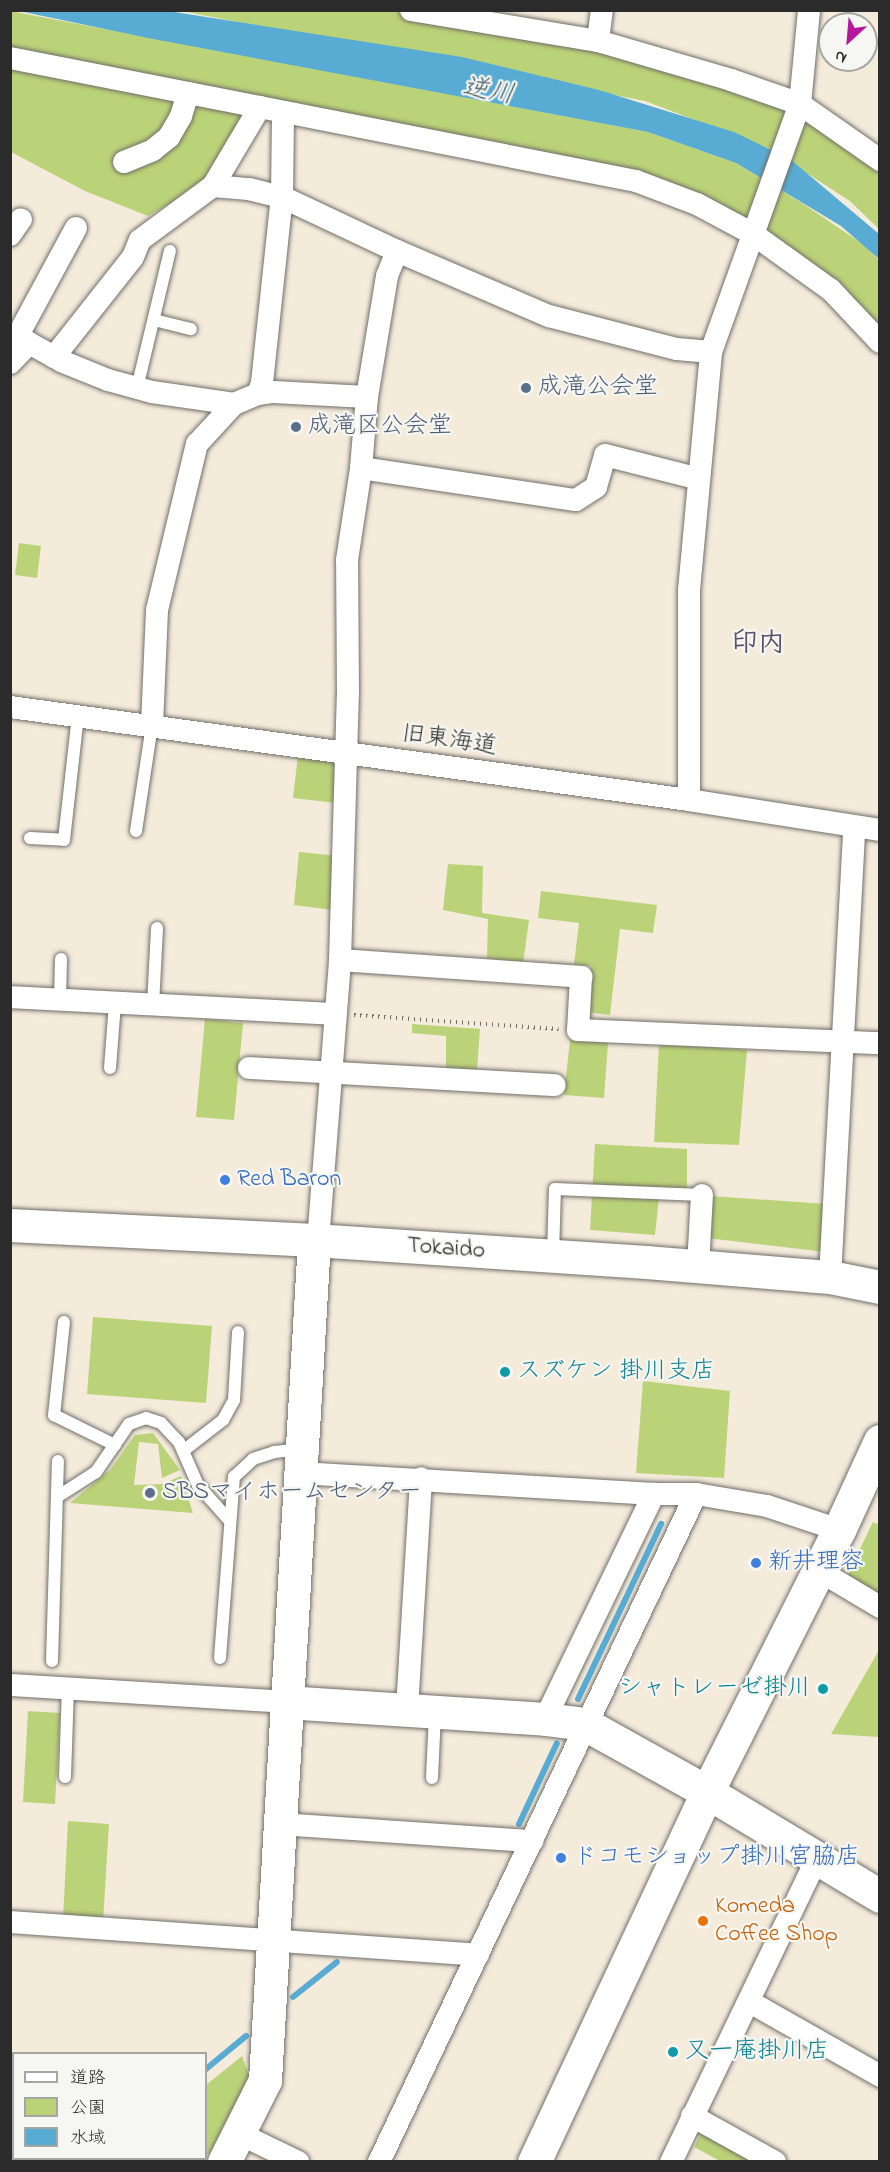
<!DOCTYPE html>
<html>
<head>
<meta charset="utf-8">
<style>
  body { margin:0 }
  #map { position:relative; width:890px; height:2172px; overflow:hidden; background:#f4ebdb; font-family:"Indie Flower","Klee One",sans-serif }
  div>[style] { position:absolute }
  [style*='--x'] { left:calc(var(--x)*1px); top:calc(var(--y)*1px); width:calc(var(--w)*1px); rotate:calc(var(--a)*1deg) }
  .green>* { inset:0; background:#bbd378 }
  .water>* { inset:0; background:#58acd4 }
  .stream>* { height:6px; margin:-3px; padding:0 3px; transform-origin:3px; border-radius:3px; background:#58acd4 }
  .path>* { height:4px; margin-top:-2px; transform-origin:0; background:repeating-linear-gradient(90deg,#716e69 0 1.5px,transparent 0 6px) }
  .roads { filter:drop-shadow(0 0 2px #716e69) drop-shadow(0 0 2px #716e69) }
  .lane>* { height:12px; margin:-6px; padding:0 6px; transform-origin:6px; border-radius:6px; background:#fff }
  .street>* { height:22px; margin:-11px; padding:0 11px; transform-origin:11px; border-radius:11px; background:#fff }
  .secondary>* { height:33px; margin:-16.5px; padding:0 16.5px; transform-origin:16.5px; border-radius:16.5px; background:#fff }
  .dots>* { width:16px; height:16px; translate:-50% -50%; box-sizing:border-box; border:3px solid #f6f6f2; border-radius:50% }
  span { translate:-50% -50%; white-space:nowrap; text-align:center; line-height:1.15; -webkit-text-stroke:4.5px #f6f6f2; paint-order:stroke }
  .service-label { font-size:24px; color:#4e5e75 }
  .left { translate:0 -50%; text-align:left }
  .street-label { font-size:24px; color:#2b2b2b }
  .shop-label { font-size:24px; color:#366cbe }
  .culture-label { font-size:24px; color:#0d838f }
  .right { translate:-100% -50%; text-align:right }
  .food-label { font-size:24px; color:#c56008 }
  .water-label { font-size:26px; color:#3b5866; font-style:italic }
  .quarter-label { font-size:27px; color:#585368; font-weight:700 }
  .frame { position:absolute; inset:0; border:12px solid #2b2b2b; pointer-events:none }
  .legend { position:absolute; left:12px; top:2052px; width:195px; height:108px; box-sizing:border-box; background:#f6f6f2; border:2px solid #a5a5a2; margin:0; padding:8px 10px; list-style:none; font-size:18px; color:#2b2b2b }
  .legend li { display:flex; align-items:center; gap:12px; height:30px }
  .legend b { width:30px; border:2px solid #a5a5a2 }
  .north { position:absolute; left:818px; top:12px; width:60px; height:60px; box-sizing:border-box; background:#f6f6f2; border:2px solid #a5a5a2; border-radius:50%; rotate:206deg; font-size:16px; font-weight:700; line-height:24px; text-align:center; color:#2b2b2b }
  .north::after { content:''; display:block; margin:auto; width:21px; height:27px; background:#b5179e; clip-path:polygon(50% 0,100% 100%,50% 72%,0 100%) }
</style>
</head>
<body>
<div id="map">
  <div class="green">
    <div style="clip-path:polygon(10px 11px,648px 132px,736px 163px,802px 203px,864px 245px,879px 260px,879px 330px,702px 203px,11px 58px)"></div>
    <div style="clip-path:polygon(182px 11px,402px 11px,581px 42px,788px 109px,879px 169px,879px 229px,850px 201px,766px 147px,645px 101px)"></div>
    <div style="clip-path:polygon(10px 68px,252px 112px,211px 179px,148px 216px,85px 191px,11px 152px)"></div>
    <div style="clip-path:polygon(19px 543px,41px 546px,37px 578px,15px 575px)"></div>
    <div style="clip-path:polygon(298px 755px,341px 760px,336px 803px,293px 798px)"></div>
    <div style="clip-path:polygon(299px 852px,338px 856px,333px 910px,294px 905px)"></div>
    <div style="clip-path:polygon(448px 864px,483px 866px,482px 913px,529px 920px,523px 964px,487px 958px,488px 919px,443px 910px)"></div>
    <div style="clip-path:polygon(541px 891px,657px 905px,653px 933px,620px 929px,610px 1015px,586px 1012px,591px 966px,574px 964px,579px 923px,538px 918px)"></div>
    <div style="clip-path:polygon(205px 1019px,243px 1023px,234px 1120px,196px 1117px)"></div>
    <div style="clip-path:polygon(412px 1024px,480px 1029px,477px 1070px,446px 1068px,446px 1036px,412px 1033px)"></div>
    <div style="clip-path:polygon(570px 1040px,608px 1043px,604px 1098px,564px 1095px)"></div>
    <div style="clip-path:polygon(659px 1043px,747px 1050px,739px 1145px,654px 1142px)"></div>
    <div style="clip-path:polygon(595px 1144px,687px 1149px,687px 1188px,660px 1189px,655px 1235px,590px 1230px)"></div>
    <div style="clip-path:polygon(711px 1196px,826px 1204px,825px 1252px,707px 1238px)"></div>
    <div style="clip-path:polygon(93px 1317px,212px 1326px,206px 1403px,87px 1394px)"></div>
    <div style="clip-path:polygon(643px 1381px,730px 1391px,724px 1478px,636px 1473px)"></div>
    <div style="clip-path:polygon(153px 1433px,180px 1470px,162px 1478px,158px 1444px,139px 1442px,134px 1485px,162px 1484px,181px 1476px,193px 1513px,70px 1503px,110px 1470px,135px 1435px)"></div>
    <div style="clip-path:polygon(873px 1522px,879px 1525px,879px 1594px,847px 1576px)"></div>
    <div style="clip-path:polygon(879px 1650px,879px 1737px,831px 1734px)"></div>
    <div style="clip-path:polygon(28px 1711px,60px 1713px,55px 1804px,23px 1802px)"></div>
    <div style="clip-path:polygon(68px 1821px,109px 1824px,103px 1921px,63px 1918px)"></div>
    <div style="clip-path:polygon(242px 2056px,250px 2078px,209px 2154px,206px 2153px,206px 2085px)"></div>
    <div style="clip-path:polygon(702px 2132px,756px 2161px,720px 2161px,694px 2147px)"></div>
  </div>
  <div class="water">
    <div style="clip-path:polygon(19px 11px,168px 11px,462px 57px,599px 90px,734px 132px,790px 159px,879px 234px,879px 259px,841px 226px,736px 163px,648px 132px,148px 38px)"></div>
  </div>
  <div class="stream">
    <div style="--x:578;--y:1699;--w:194;--a:-64.6"></div>
    <div style="--x:519;--y:1824;--w:89;--a:-64.9"></div>
    <div style="--x:293;--y:1997;--w:56;--a:-38.5"></div>
    <div style="--x:206;--y:2069;--w:52;--a:-39.5"></div>
  </div>
  <div class="path">
    <div style="--x:354;--y:1015;--w:205;--a:3.9"></div>
  </div>
  <div class="roads">
    <div class="lane">
      <div style="--x:154;--y:320;--w:38;--a:14"></div>
      <div style="--x:137;--y:388;--w:141;--a:-76.5"></div>
      <div style="--x:136;--y:831;--w:107;--a:-81.4"></div>
      <div style="--x:30;--y:838;--w:34;--a:3"></div>
      <div style="--x:64;--y:840;--w:125;--a:-83.6"></div>
      <div style="--x:60;--y:1000;--w:41;--a:-88.6"></div>
      <div style="--x:153;--y:1005;--w:77;--a:-87"></div>
      <div style="--x:110;--y:1068;--w:65;--a:-85.6"></div>
      <div style="--x:553;--y:1255;--w:66;--a:-88.3"></div>
      <div style="--x:555;--y:1189;--w:147;--a:2.3"></div>
      <div style="--x:64;--y:1322;--w:94;--a:96.1"></div>
      <div style="--x:54;--y:1415;--w:68;--a:26.2"></div>
      <div style="--x:183;--y:1451;--w:51;--a:-37.8"></div>
      <div style="--x:223;--y:1420;--w:23;--a:-61"></div>
      <div style="--x:234;--y:1400;--w:68;--a:-86.6"></div>
      <div style="--x:57;--y:1497;--w:46;--a:-32.7"></div>
      <div style="--x:96;--y:1472;--w:58;--a:-55.5"></div>
      <div style="--x:129;--y:1424;--w:18;--a:-19"></div>
      <div style="--x:146;--y:1418;--w:16;--a:18"></div>
      <div style="--x:161;--y:1423;--w:26;--a:47"></div>
      <div style="--x:179;--y:1442;--w:47;--a:66.2"></div>
      <div style="--x:198;--y:1485;--w:48;--a:48.4"></div>
      <div style="--x:220;--y:1658;--w:182;--a:-85.6"></div>
      <div style="--x:234;--y:1477;--w:26;--a:-43"></div>
      <div style="--x:253;--y:1459;--w:22;--a:-18"></div>
      <div style="--x:274;--y:1452;--w:27;--a:-6"></div>
      <div style="--x:52;--y:1661;--w:200;--a:-88.3"></div>
      <div style="--x:65;--y:1777;--w:89;--a:-88.1"></div>
      <div style="--x:432;--y:1778;--w:64;--a:-87.3"></div>
    </div>
    <div class="street">
      <div style="--x:411;--y:10;--w:190;--a:9.4"></div>
      <div style="--x:598;--y:41;--w:139;--a:16.3"></div>
      <div style="--x:731;--y:80;--w:73;--a:19.2"></div>
      <div style="--x:800;--y:104;--w:98;--a:35"></div>
      <div style="--x:598;--y:41;--w:31;--a:-83"></div>
      <div style="--x:10;--y:58;--w:638;--a:11.12"></div>
      <div style="--x:636;--y:181;--w:65;--a:20.7"></div>
      <div style="--x:697;--y:204;--w:64;--a:28.2"></div>
      <div style="--x:753;--y:234;--w:96;--a:35.7"></div>
      <div style="--x:831;--y:290;--w:71;--a:46.7"></div>
      <div style="--x:124;--y:162;--w:31;--a:-22"></div>
      <div style="--x:153;--y:150;--w:21;--a:-39"></div>
      <div style="--x:169;--y:137;--w:24;--a:-60"></div>
      <div style="--x:181;--y:116;--w:24;--a:-73"></div>
      <div style="--x:213;--y:186;--w:92;--a:-59.3"></div>
      <div style="--x:10;--y:235;--w:19;--a:-55"></div>
      <div style="--x:17;--y:337;--w:124;--a:-61.6"></div>
      <div style="--x:54;--y:357;--w:127;--a:-51.7"></div>
      <div style="--x:133;--y:257;--w:18;--a:-68"></div>
      <div style="--x:140;--y:240;--w:91;--a:-36.5"></div>
      <div style="--x:213;--y:186;--w:36;--a:5"></div>
      <div style="--x:249;--y:189;--w:34;--a:14"></div>
      <div style="--x:282;--y:197;--w:85;--a:-89.3"></div>
      <div style="--x:10;--y:363;--w:28;--a:-46"></div>
      <div style="--x:29;--y:343;--w:37;--a:29"></div>
      <div style="--x:61;--y:361;--w:51;--a:22"></div>
      <div style="--x:108;--y:380;--w:46;--a:15.3"></div>
      <div style="--x:152;--y:392;--w:83;--a:8.3"></div>
      <div style="--x:258;--y:394;--w:15;--a:-8"></div>
      <div style="--x:273;--y:392;--w:94;--a:3"></div>
      <div style="--x:361;--y:468;--w:217;--a:8.5"></div>
      <div style="--x:576;--y:500;--w:24;--a:-33"></div>
      <div style="--x:596;--y:487;--w:33;--a:-74"></div>
      <div style="--x:605;--y:455;--w:97;--a:14.3"></div>
      <div style="--x:10;--y:707;--w:685;--a:7.8"></div>
      <div style="--x:689;--y:800;--w:193;--a:8.9"></div>
      <div style="--x:152;--y:725;--w:115;--a:-87.5"></div>
      <div style="--x:157;--y:610;--w:171;--a:-76.5"></div>
      <div style="--x:197;--y:444;--w:54;--a:-47.2"></div>
      <div style="--x:234;--y:404;--w:26;--a:-23"></div>
      <div style="--x:258;--y:394;--w:12;--a:-70"></div>
      <div style="--x:262;--y:383;--w:187;--a:-83.9"></div>
      <div style="--x:282;--y:197;--w:127;--a:25.2"></div>
      <div style="--x:397;--y:251;--w:165;--a:23.2"></div>
      <div style="--x:549;--y:316;--w:132;--a:14.5"></div>
      <div style="--x:677;--y:349;--w:34;--a:5"></div>
      <div style="--x:689;--y:800;--w:210;--a:-90"></div>
      <div style="--x:689;--y:590;--w:239;--a:-84.7"></div>
      <div style="--x:711;--y:352;--w:263;--a:-70.3"></div>
      <div style="--x:800;--y:104;--w:94;--a:-84.5"></div>
      <div style="--x:340;--y:960;--w:242;--a:4"></div>
      <div style="--x:581;--y:977;--w:53;--a:93.2"></div>
      <div style="--x:578;--y:1030;--w:302;--a:2.5"></div>
      <div style="--x:10;--y:997;--w:326;--a:3"></div>
      <div style="--x:249;--y:1068;--w:306;--a:3.2"></div>
      <div style="--x:318;--y:1241;--w:282;--a:-85.5"></div>
      <div style="--x:340;--y:960;--w:267;--a:-88.3"></div>
      <div style="--x:348;--y:693;--w:133;--a:-90.4"></div>
      <div style="--x:347;--y:560;--w:93;--a:-81.3"></div>
      <div style="--x:361;--y:468;--w:71;--a:-85.2"></div>
      <div style="--x:367;--y:397;--w:123;--a:-80.6"></div>
      <div style="--x:387;--y:276;--w:27;--a:-68"></div>
      <div style="--x:698;--y:1266;--w:71;--a:-86.8"></div>
      <div style="--x:830;--y:1277;--w:451;--a:-86.9"></div>
      <div style="--x:300;--y:1473;--w:355;--a:3.4"></div>
      <div style="--x:654;--y:1494;--w:42;--a:0"></div>
      <div style="--x:696;--y:1494;--w:72;--a:9.6"></div>
      <div style="--x:767;--y:1506;--w:76;--a:18.4"></div>
      <div style="--x:818;--y:1570;--w:72;--a:30.8"></div>
      <div style="--x:10;--y:1685;--w:276;--a:3.5"></div>
      <div style="--x:407;--y:1709;--w:231;--a:-86.5"></div>
      <div style="--x:545;--y:1719;--w:250;--a:-64.2"></div>
      <div style="--x:280;--y:1824;--w:253;--a:3.9"></div>
      <div style="--x:10;--y:1922;--w:469;--a:4"></div>
      <div style="--x:750;--y:2002;--w:150;--a:29.6"></div>
      <div style="--x:692;--y:2116;--w:95;--a:29"></div>
      <div style="--x:238;--y:2133;--w:67;--a:25.8"></div>
      <div style="--x:10;--y:2148;--w:4;--a:0"></div>
      <div style="--x:99;--y:2158;--w:4;--a:63"></div>
      <div style="--x:379;--y:2162;--w:739;--a:-64.61"></div>
      <div style="--x:671;--y:2162;--w:336;--a:-64.3"></div>
    </div>
    <div class="secondary">
      <div style="--x:10;--y:1225;--w:304;--a:2.8"></div>
      <div style="--x:314;--y:1240;--w:333;--a:3.8"></div>
      <div style="--x:646;--y:1262;--w:185;--a:4.7"></div>
      <div style="--x:830;--y:1277;--w:51;--a:11.3"></div>
      <div style="--x:285;--y:1702;--w:261;--a:3.7"></div>
      <div style="--x:545;--y:1719;--w:40;--a:7.1"></div>
      <div style="--x:585;--y:1724;--w:140;--a:29.1"></div>
      <div style="--x:707;--y:1792;--w:202;--a:31"></div>
      <div style="--x:224;--y:2162;--w:92;--a:-63.4"></div>
      <div style="--x:265;--y:2080;--w:841;--a:-86.66"></div>
      <div style="--x:534;--y:2162;--w:408;--a:-64.9"></div>
      <div style="--x:707;--y:1792;--w:293;--a:-63.3"></div>
      <div style="--x:839;--y:1530;--w:98;--a:-65.3"></div>
    </div>
  </div>
  <div class="dots">
    <div style="left:526px;top:388px;background:#5c6f8a"></div>
    <div style="left:296px;top:427px;background:#5c6f8a"></div>
    <div style="left:225px;top:1180px;background:#3f7fe0"></div>
    <div style="left:505px;top:1372px;background:#0f9aa8"></div>
    <div style="left:150px;top:1493px;background:#5c6f8a"></div>
    <div style="left:756px;top:1563px;background:#3f7fe0"></div>
    <div style="left:823px;top:1689px;background:#0f9aa8"></div>
    <div style="left:561px;top:1858px;background:#3f7fe0"></div>
    <div style="left:703px;top:1921px;background:#e8710a"></div>
    <div style="left:673px;top:2052px;background:#0f9aa8"></div>
  </div>
  <div class="service-label">
    <span class="left" style="left:538px;top:388px">成滝公会堂</span>
    <span class="left" style="left:308px;top:427px">成滝区公会堂</span>
    <span class="left" style="left:162px;top:1493px">SBSマイホームセンター</span>
  </div>
  <div class="street-label">
    <span style="left:449px;top:741px;rotate:8deg">旧東海道</span>
    <span style="left:446px;top:1249px;rotate:4deg">Tokaido</span>
  </div>
  <div class="shop-label">
    <span class="left" style="left:237px;top:1180px">Red Baron</span>
    <span class="left" style="left:768px;top:1563px">新井理容</span>
    <span class="left" style="left:573px;top:1858px">ドコモショップ掛川宮脇店</span>
  </div>
  <div class="culture-label">
    <span class="left" style="left:517px;top:1372px">スズケン 掛川支店</span>
    <span class="right" style="left:811px;top:1689px">シャトレーゼ掛川</span>
    <span class="left" style="left:685px;top:2052px">又一庵掛川店</span>
  </div>
  <div class="food-label">
    <span class="left" style="left:715px;top:1921px">Komeda<br>Coffee Shop</span>
  </div>
  <div class="water-label">
    <span style="left:488px;top:93px;rotate:10deg">逆川</span>
  </div>
  <div class="quarter-label">
    <span style="left:758px;top:645px">印内</span>
  </div>
  <div class="frame"></div>
  <ul class="legend">
  <li><b style="height:8px;background:#fff"></b>道路</li>
  <li><b style="height:16px;background:#bbd378"></b>公園</li>
  <li><b style="height:16px;background:#58acd4"></b>水域</li>
  </ul>
  <div class="north">N</div>
</div>
</body>
</html>
